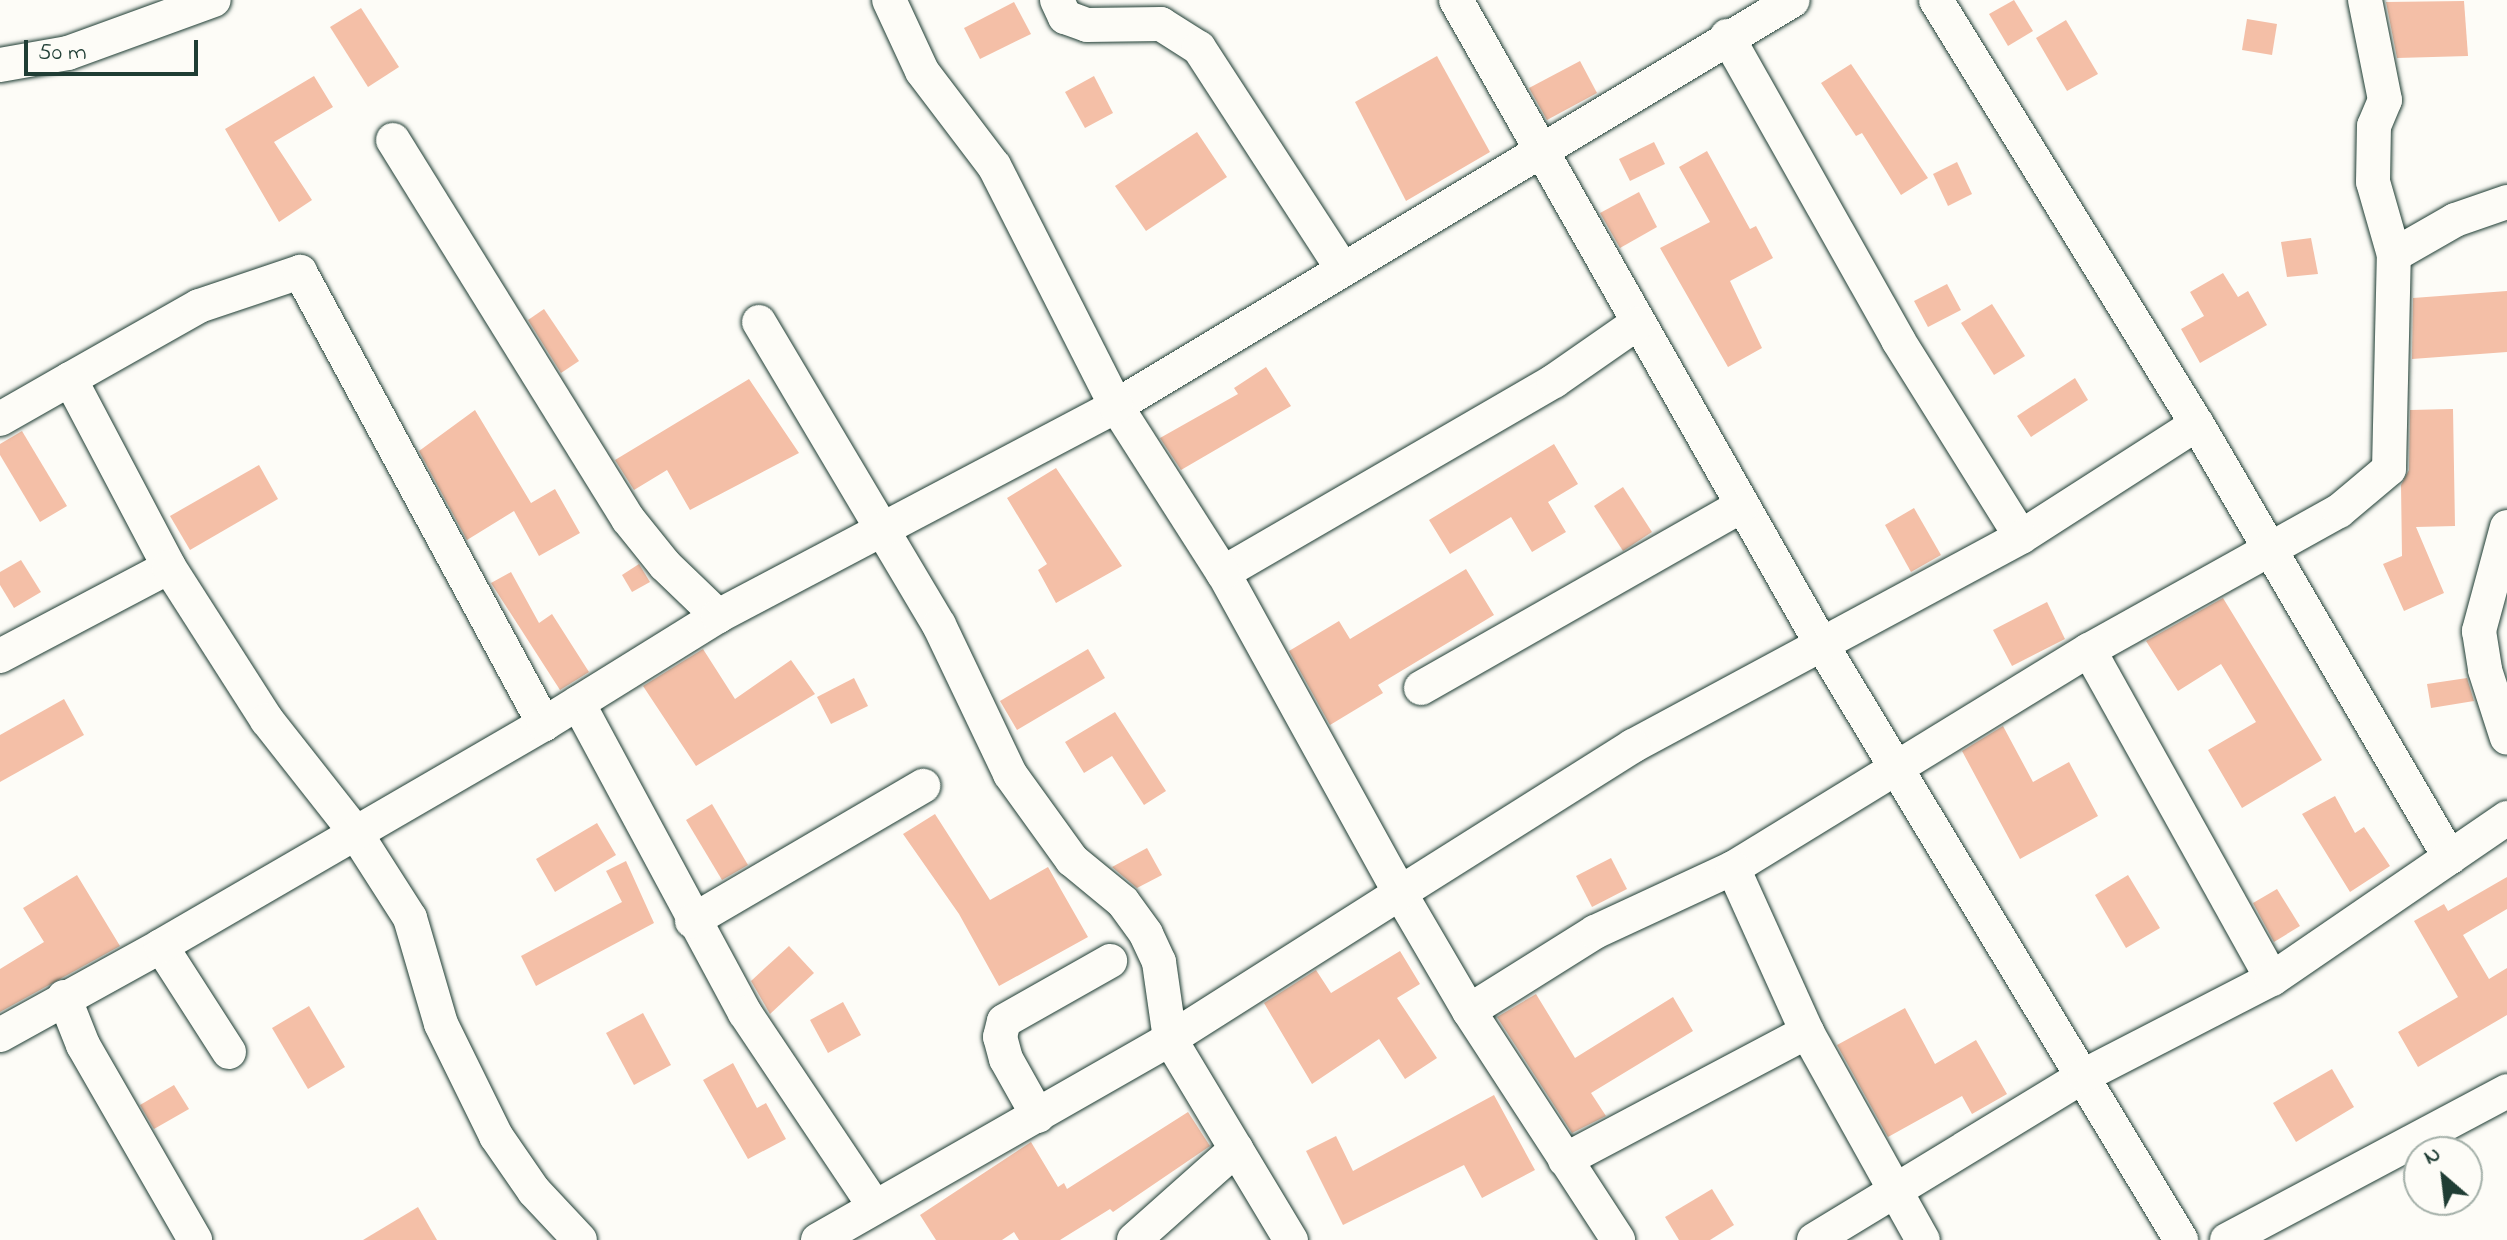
<!DOCTYPE html>
<html>
<head>
<meta charset="utf-8">
<style>
  body { margin:0 }
  #map { position:relative; width:2507px; height:1240px; overflow:hidden; background:#fdfcf7; font-family:"Indie Flower",sans-serif }
  div>[style] { position:absolute }
  [style*='--x'] { left:calc(var(--x)*1px); top:calc(var(--y)*1px); width:calc(var(--w)*1px); rotate:calc(var(--a)*1deg) }
  .building>* { inset:0; background:#f4bfa7 }
  .roads { filter:drop-shadow(0 0 2px #1f3d34) drop-shadow(0 0 2px #1f3d34) }
  .minor>* { height:34px; margin:-17px; padding:0 17px; transform-origin:17px; border-radius:17px; background:#fdfcf7 }
  span { translate:-50% -50%; white-space:nowrap; text-align:center; line-height:1.15; -webkit-text-stroke:6px #fdfcf7; paint-order:stroke }
  .north { position:absolute; left:2403px; top:1136px; width:80px; height:80px; box-sizing:border-box; background:#fdfcf7; border:2px solid #a4b0a9; border-radius:50%; rotate:332deg; font-size:22px; font-weight:700; line-height:32px; text-align:center; color:#1f3d34 }
  .north::after { content:''; display:block; margin:auto; width:28px; height:36px; background:#1f3d34; clip-path:polygon(50% 0,100% 100%,50% 72%,0 100%) }
  .scale { position:absolute; left:24px; top:40px; width:174px; height:36px; box-sizing:border-box; border:4px solid #1f3d34; border-top:0; padding-left:10px; font-size:24px; line-height:28px; white-space:nowrap; color:#1f3d34; -webkit-text-stroke:6px #fdfcf7; paint-order:stroke }
</style>
</head>
<body>
<div id="map">
  <div class="building">
    <div style="clip-path:polygon(2014px 0,2033px 31px,2008px 46px,1989px 14px)"></div>
    <div style="clip-path:polygon(2464px 1px,2468px 56px,2397px 58px,2386px 2px)"></div>
    <div style="clip-path:polygon(1014px 2px,1031px 34px,980px 59px,964px 28px)"></div>
    <div style="clip-path:polygon(361px 8px,399px 67px,368px 87px,330px 27px)"></div>
    <div style="clip-path:polygon(2247px 19px,2277px 24px,2272px 55px,2242px 50px)"></div>
    <div style="clip-path:polygon(2066px 20px,2098px 74px,2067px 91px,2036px 38px)"></div>
    <div style="clip-path:polygon(1437px 56px,1490px 152px,1406px 201px,1355px 102px)"></div>
    <div style="clip-path:polygon(1580px 61px,1597px 93px,1547px 120px,1529px 88px)"></div>
    <div style="clip-path:polygon(1851px 64px,1928px 178px,1901px 195px,1862px 133px,1856px 136px,1821px 83px)"></div>
    <div style="clip-path:polygon(314px 76px,333px 107px,274px 142px,312px 200px,279px 222px,225px 129px)"></div>
    <div style="clip-path:polygon(1094px 76px,1113px 113px,1085px 128px,1065px 92px)"></div>
    <div style="clip-path:polygon(1197px 132px,1227px 177px,1146px 231px,1115px 186px)"></div>
    <div style="clip-path:polygon(1654px 142px,1665px 164px,1630px 181px,1619px 159px)"></div>
    <div style="clip-path:polygon(1707px 151px,1750px 229px,1756px 226px,1773px 258px,1730px 281px,1762px 348px,1728px 367px,1660px 248px,1710px 222px,1679px 167px)"></div>
    <div style="clip-path:polygon(1957px 162px,1972px 194px,1948px 206px,1933px 174px)"></div>
    <div style="clip-path:polygon(1639px 192px,1657px 227px,1620px 248px,1600px 213px)"></div>
    <div style="clip-path:polygon(2311px 238px,2318px 274px,2287px 277px,2281px 242px)"></div>
    <div style="clip-path:polygon(2223px 273px,2238px 297px,2248px 291px,2267px 325px,2200px 363px,2181px 329px,2204px 316px,2190px 292px)"></div>
    <div style="clip-path:polygon(1947px 284px,1961px 310px,1928px 327px,1914px 301px)"></div>
    <div style="clip-path:polygon(2507px 291px,2507px 352px,2412px 359px,2413px 298px)"></div>
    <div style="clip-path:polygon(1992px 304px,2025px 356px,1994px 375px,1961px 323px)"></div>
    <div style="clip-path:polygon(544px 309px,579px 361px,561px 373px,528px 320px)"></div>
    <div style="clip-path:polygon(1266px 367px,1291px 406px,1181px 470px,1160px 438px,1238px 394px,1234px 388px)"></div>
    <div style="clip-path:polygon(2075px 378px,2088px 400px,2031px 437px,2017px 416px)"></div>
    <div style="clip-path:polygon(749px 379px,799px 453px,690px 510px,667px 470px,634px 490px,615px 460px)"></div>
    <div style="clip-path:polygon(2453px 409px,2455px 526px,2416px 527px,2444px 593px,2404px 611px,2383px 564px,2402px 556px,2401px 485px,2409px 470px,2410px 410px)"></div>
    <div style="clip-path:polygon(475px 410px,531px 503px,555px 489px,580px 533px,539px 556px,514px 511px,467px 540px,419px 451px)"></div>
    <div style="clip-path:polygon(22px 431px,67px 506px,40px 522px,0 455px,0 444px)"></div>
    <div style="clip-path:polygon(1554px 444px,1578px 484px,1548px 502px,1566px 532px,1532px 552px,1511px 517px,1450px 554px,1429px 520px)"></div>
    <div style="clip-path:polygon(259px 465px,278px 499px,190px 550px,170px 516px)"></div>
    <div style="clip-path:polygon(1056px 468px,1122px 566px,1056px 603px,1038px 570px,1047px 564px,1007px 498px)"></div>
    <div style="clip-path:polygon(1623px 487px,1652px 532px,1623px 551px,1594px 506px)"></div>
    <div style="clip-path:polygon(1914px 508px,1941px 555px,1911px 572px,1885px 525px)"></div>
    <div style="clip-path:polygon(21px 560px,41px 592px,14px 608px,0 585px,0 572px)"></div>
    <div style="clip-path:polygon(639px 564px,650px 582px,632px 592px,622px 575px)"></div>
    <div style="clip-path:polygon(1466px 569px,1494px 615px,1378px 685px,1383px 693px,1330px 725px,1289px 651px,1339px 621px,1350px 639px)"></div>
    <div style="clip-path:polygon(511px 572px,539px 623px,552px 614px,589px 672px,560px 690px,491px 583px)"></div>
    <div style="clip-path:polygon(2223px 598px,2322px 760px,2242px 808px,2208px 750px,2256px 722px,2221px 664px,2178px 691px,2146px 641px)"></div>
    <div style="clip-path:polygon(2047px 602px,2065px 639px,2012px 666px,1993px 630px)"></div>
    <div style="clip-path:polygon(703px 649px,735px 699px,791px 660px,815px 694px,696px 766px,643px 686px)"></div>
    <div style="clip-path:polygon(1088px 649px,1105px 678px,1017px 730px,1000px 701px)"></div>
    <div style="clip-path:polygon(854px 678px,868px 706px,831px 724px,817px 697px)"></div>
    <div style="clip-path:polygon(2467px 678px,2474px 701px,2431px 708px,2427px 684px)"></div>
    <div style="clip-path:polygon(64px 699px,84px 735px,0 782px,0 735px)"></div>
    <div style="clip-path:polygon(1115px 712px,1166px 791px,1144px 805px,1112px 756px,1084px 773px,1065px 742px)"></div>
    <div style="clip-path:polygon(2003px 726px,2033px 782px,2069px 762px,2098px 816px,2020px 859px,1962px 751px)"></div>
    <div style="clip-path:polygon(2335px 796px,2355px 833px,2364px 827px,2390px 866px,2350px 892px,2302px 814px)"></div>
    <div style="clip-path:polygon(712px 804px,748px 865px,722px 880px,686px 820px)"></div>
    <div style="clip-path:polygon(935px 814px,990px 900px,1048px 867px,1088px 937px,999px 986px,959px 914px,903px 834px)"></div>
    <div style="clip-path:polygon(597px 823px,616px 855px,555px 892px,536px 859px)"></div>
    <div style="clip-path:polygon(1147px 848px,1162px 875px,1137px 888px,1112px 867px)"></div>
    <div style="clip-path:polygon(1611px 858px,1627px 889px,1592px 907px,1576px 876px)"></div>
    <div style="clip-path:polygon(626px 861px,654px 923px,536px 986px,521px 956px,622px 902px,606px 871px)"></div>
    <div style="clip-path:polygon(77px 875px,120px 946px,0 1012px,0 969px,44px 942px,23px 908px)"></div>
    <div style="clip-path:polygon(2128px 875px,2160px 928px,2126px 948px,2095px 895px)"></div>
    <div style="clip-path:polygon(2507px 877px,2507px 909px,2463px 935px,2489px 979px,2507px 968px,2507px 1015px,2418px 1067px,2398px 1032px,2458px 997px,2414px 921px,2444px 904px,2448px 911px)"></div>
    <div style="clip-path:polygon(2277px 889px,2300px 926px,2274px 942px,2253px 903px)"></div>
    <div style="clip-path:polygon(789px 946px,814px 973px,770px 1014px,751px 981px)"></div>
    <div style="clip-path:polygon(1400px 951px,1420px 984px,1397px 998px,1437px 1058px,1405px 1079px,1379px 1039px,1312px 1084px,1264px 1003px,1316px 970px,1331px 993px)"></div>
    <div style="clip-path:polygon(1536px 994px,1575px 1058px,1673px 997px,1693px 1031px,1591px 1093px,1606px 1116px,1572px 1133px,1497px 1017px)"></div>
    <div style="clip-path:polygon(843px 1002px,861px 1035px,828px 1053px,810px 1020px)"></div>
    <div style="clip-path:polygon(309px 1006px,345px 1067px,308px 1089px,272px 1028px)"></div>
    <div style="clip-path:polygon(1905px 1008px,1935px 1064px,1976px 1040px,2007px 1094px,1972px 1114px,1962px 1096px,1888px 1137px,1837px 1045px)"></div>
    <div style="clip-path:polygon(643px 1013px,671px 1065px,634px 1085px,606px 1033px)"></div>
    <div style="clip-path:polygon(733px 1063px,757px 1108px,766px 1103px,786px 1139px,748px 1159px,703px 1080px)"></div>
    <div style="clip-path:polygon(2332px 1069px,2354px 1107px,2296px 1142px,2273px 1103px)"></div>
    <div style="clip-path:polygon(174px 1085px,189px 1109px,154px 1129px,140px 1105px)"></div>
    <div style="clip-path:polygon(1494px 1095px,1535px 1170px,1482px 1198px,1464px 1165px,1343px 1225px,1306px 1151px,1336px 1136px,1353px 1171px)"></div>
    <div style="clip-path:polygon(1188px 1112px,1210px 1146px,1113px 1212px,1110px 1209px,1060px 1240px,1019px 1240px,1014px 1232px,1002px 1240px,936px 1240px,920px 1215px,1031px 1142px,1058px 1187px,1064px 1183px,1067px 1189px)"></div>
    <div style="clip-path:polygon(1712px 1189px,1734px 1225px,1710px 1240px,1679px 1240px,1665px 1217px)"></div>
    <div style="clip-path:polygon(418px 1207px,437px 1240px,363px 1240px)"></div>
  </div>
  <div class="roads">
    <div class="minor">
      <div style="--x:1057;--y:0;--w:19;--a:65"></div>
      <div style="--x:1065;--y:17;--w:23;--a:20"></div>
      <div style="--x:1087;--y:25;--w:74;--a:-0.8"></div>
      <div style="--x:1161;--y:24;--w:45;--a:32.3"></div>
      <div style="--x:1199;--y:48;--w:262;--a:57"></div>
      <div style="--x:1456;--y:0;--w:742;--a:60.43"></div>
      <div style="--x:1822;--y:645;--w:695;--a:58.89"></div>
      <div style="--x:1936;--y:0;--w:498;--a:58.4"></div>
      <div style="--x:2197;--y:424;--w:502;--a:59.76"></div>
      <div style="--x:1727;--y:36;--w:349;--a:60.6"></div>
      <div style="--x:1898;--y:340;--w:232;--a:58"></div>
      <div style="--x:0;--y:65;--w:69;--a:-10"></div>
      <div style="--x:68;--y:53;--w:155;--a:-20"></div>
      <div style="--x:393;--y:140;--w:446;--a:58.2"></div>
      <div style="--x:628;--y:519;--w:59;--a:51.2"></div>
      <div style="--x:665;--y:565;--w:74;--a:43.9"></div>
      <div style="--x:2394;--y:255;--w:70;--a:-29.8"></div>
      <div style="--x:2455;--y:220;--w:55;--a:-19.1"></div>
      <div style="--x:759;--y:322;--w:352;--a:59.3"></div>
      <div style="--x:939;--y:625;--w:165;--a:64.5"></div>
      <div style="--x:1010;--y:774;--w:106;--a:54.2"></div>
      <div style="--x:1072;--y:860;--w:66;--a:39.5"></div>
      <div style="--x:1123;--y:902;--w:39;--a:54"></div>
      <div style="--x:1146;--y:934;--w:31;--a:65"></div>
      <div style="--x:1159;--y:962;--w:78;--a:81.9"></div>
      <div style="--x:1170;--y:1039;--w:235;--a:59"></div>
      <div style="--x:70;--y:379;--w:148;--a:-29.5"></div>
      <div style="--x:199;--y:306;--w:107;--a:-18.6"></div>
      <div style="--x:300;--y:272;--w:514;--a:61.64"></div>
      <div style="--x:0;--y:419;--w:81;--a:-29.7"></div>
      <div style="--x:70;--y:379;--w:212;--a:62.2"></div>
      <div style="--x:2197;--y:424;--w:209;--a:147.3"></div>
      <div style="--x:2021;--y:537;--w:441;--a:151.7"></div>
      <div style="--x:1633;--y:746;--w:275;--a:147.8"></div>
      <div style="--x:1400;--y:893;--w:137;--a:59.7"></div>
      <div style="--x:1469;--y:1011;--w:149;--a:-32.1"></div>
      <div style="--x:1595;--y:932;--w:152;--a:-24.9"></div>
      <div style="--x:1733;--y:868;--w:417;--a:-31.5"></div>
      <div style="--x:2089;--y:650;--w:286;--a:-29.1"></div>
      <div style="--x:2339;--y:511;--w:65;--a:-40"></div>
      <div style="--x:2389;--y:469;--w:214;--a:-88.7"></div>
      <div style="--x:2394;--y:255;--w:76;--a:-106"></div>
      <div style="--x:2373;--y:182;--w:56;--a:-89"></div>
      <div style="--x:2374;--y:126;--w:28;--a:-67"></div>
      <div style="--x:2385;--y:100;--w:102;--a:-101.3"></div>
      <div style="--x:2507;--y:527;--w:108;--a:105.1"></div>
      <div style="--x:2479;--y:631;--w:39;--a:81"></div>
      <div style="--x:2485;--y:670;--w:71;--a:72.1"></div>
      <div style="--x:1223;--y:573;--w:383;--a:-30.1"></div>
      <div style="--x:1554;--y:381;--w:100;--a:-34.8"></div>
      <div style="--x:2089;--y:650;--w:376;--a:60.9"></div>
      <div style="--x:0;--y:656;--w:191;--a:-27.8"></div>
      <div style="--x:169;--y:567;--w:182;--a:57.4"></div>
      <div style="--x:267;--y:720;--w:142;--a:51.8"></div>
      <div style="--x:355;--y:832;--w:102;--a:57.4"></div>
      <div style="--x:410;--y:918;--w:110;--a:73.7"></div>
      <div style="--x:441;--y:1024;--w:125;--a:63.8"></div>
      <div style="--x:496;--y:1136;--w:67;--a:55.4"></div>
      <div style="--x:534;--y:1191;--w:67;--a:46.8"></div>
      <div style="--x:1421;--y:688;--w:369;--a:-29.6"></div>
      <div style="--x:578;--y:703;--w:352;--a:61.7"></div>
      <div style="--x:745;--y:1013;--w:232;--a:56.2"></div>
      <div style="--x:1733;--y:868;--w:180;--a:65.7"></div>
      <div style="--x:1807;--y:1032;--w:238;--a:60.9"></div>
      <div style="--x:692;--y:921;--w:268;--a:-30.3"></div>
      <div style="--x:64;--y:997;--w:52;--a:68.4"></div>
      <div style="--x:83;--y:1045;--w:225;--a:60.1"></div>
      <div style="--x:1469;--y:1011;--w:273;--a:56.9"></div>
      <div style="--x:0;--y:1035;--w:184;--a:-28.9"></div>
      <div style="--x:229;--y:1052;--w:126;--a:-122.7"></div>
      <div style="--x:161;--y:946;--w:443;--a:-30.1"></div>
      <div style="--x:544;--y:724;--w:205;--a:-31.8"></div>
      <div style="--x:718;--y:616;--w:450;--a:-27.8"></div>
      <div style="--x:1116;--y:406;--w:789;--a:-30.95"></div>
      <div style="--x:1038;--y:1116;--w:65;--a:-119.3"></div>
      <div style="--x:1006;--y:1059;--w:23;--a:-105"></div>
      <div style="--x:1000;--y:1037;--w:16;--a:-76"></div>
      <div style="--x:1004;--y:1021;--w:122;--a:-29.5"></div>
      <div style="--x:1565;--y:1160;--w:274;--a:-27.9"></div>
      <div style="--x:818;--y:1240;--w:405;--a:-29.7"></div>
      <div style="--x:1170;--y:1039;--w:272;--a:-32.4"></div>
      <div style="--x:1400;--y:893;--w:366;--a:-118.9"></div>
      <div style="--x:1223;--y:573;--w:198;--a:-122.6"></div>
      <div style="--x:1116;--y:406;--w:269;--a:-116.9"></div>
      <div style="--x:994;--y:166;--w:119;--a:-127.2"></div>
      <div style="--x:922;--y:71;--w:78;--a:-114.9"></div>
      <div style="--x:1134;--y:1240;--w:137;--a:-41.7"></div>
      <div style="--x:1814;--y:1240;--w:317;--a:-31.3"></div>
      <div style="--x:2085;--y:1075;--w:210;--a:-27.2"></div>
      <div style="--x:2272;--y:979;--w:285;--a:-34.4"></div>
      <div style="--x:2227;--y:1240;--w:317;--a:-28"></div>
    </div>
  </div>
  <div class="north">N</div>
  <div class="scale">50 m</div>
</div>
</body>
</html>
